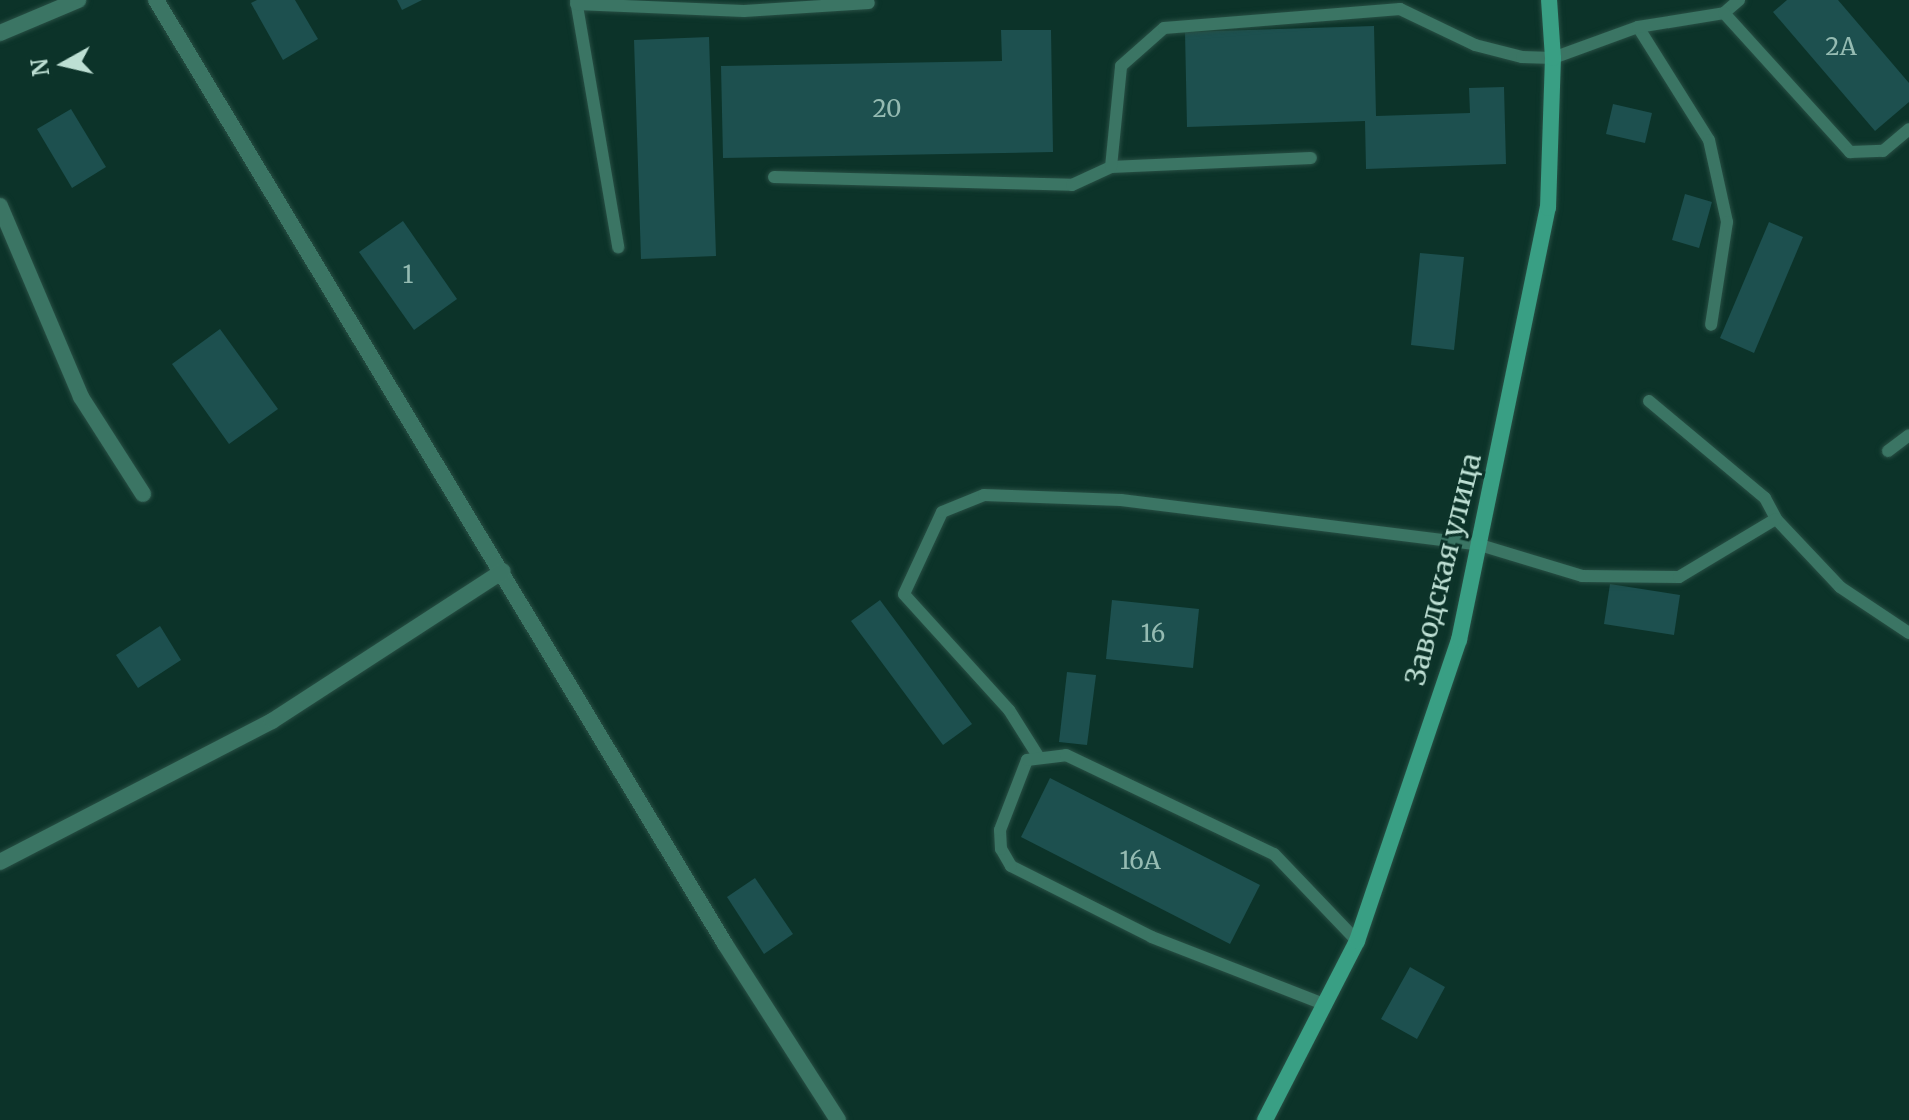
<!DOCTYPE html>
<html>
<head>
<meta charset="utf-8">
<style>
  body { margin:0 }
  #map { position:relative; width:1909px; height:1120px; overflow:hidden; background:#0c3329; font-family:Merriweather,serif }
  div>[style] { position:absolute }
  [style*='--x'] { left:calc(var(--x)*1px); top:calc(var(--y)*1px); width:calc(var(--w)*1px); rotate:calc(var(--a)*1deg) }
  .building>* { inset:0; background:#1d504f }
  .roads { filter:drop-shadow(0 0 2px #284f44) drop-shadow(0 0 2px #284f44) }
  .lane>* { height:12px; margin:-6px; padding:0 6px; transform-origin:6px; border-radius:6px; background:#3b7564 }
  .street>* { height:16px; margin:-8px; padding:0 8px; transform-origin:8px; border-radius:8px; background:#3b7564 }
  .secondary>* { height:16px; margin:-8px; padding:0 8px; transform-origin:8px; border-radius:8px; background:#399f84 }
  span { translate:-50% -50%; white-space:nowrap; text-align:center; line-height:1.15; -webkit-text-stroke:6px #0c3329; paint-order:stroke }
  .number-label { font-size:24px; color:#95bbb2 }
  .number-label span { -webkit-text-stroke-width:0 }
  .street-label { font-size:28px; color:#bddfd3 }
  .north { position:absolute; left:24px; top:24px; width:80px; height:80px; -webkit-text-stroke:6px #0c3329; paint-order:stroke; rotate:262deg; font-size:22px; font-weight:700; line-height:32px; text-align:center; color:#bddfd3 }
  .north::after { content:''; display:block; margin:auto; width:28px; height:36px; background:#bddfd3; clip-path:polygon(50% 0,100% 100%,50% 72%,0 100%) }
</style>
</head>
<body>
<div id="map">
  <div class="building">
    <div style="clip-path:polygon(257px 0,295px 0,318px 39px,283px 60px,251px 3px)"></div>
    <div style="clip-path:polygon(397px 0,422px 0,402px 10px)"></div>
    <div style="clip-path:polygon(1787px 0,1838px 0,1909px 83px,1909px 102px,1875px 131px,1773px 12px)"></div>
    <div style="clip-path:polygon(1374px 26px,1376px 116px,1470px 113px,1469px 88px,1504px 87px,1506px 164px,1366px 169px,1365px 121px,1187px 127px,1185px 32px)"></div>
    <div style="clip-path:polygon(1001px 30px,1051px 30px,1053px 152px,723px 158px,721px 66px,1002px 61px)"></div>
    <div style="clip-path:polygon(709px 37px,716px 256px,641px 259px,634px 40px)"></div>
    <div style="clip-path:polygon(1613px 104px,1652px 113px,1645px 143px,1606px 134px)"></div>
    <div style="clip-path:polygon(71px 109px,106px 167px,72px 188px,37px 129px)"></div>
    <div style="clip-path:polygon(1685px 194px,1712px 202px,1699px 248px,1672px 240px)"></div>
    <div style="clip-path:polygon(403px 221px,457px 299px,414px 330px,359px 252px)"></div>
    <div style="clip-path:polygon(1769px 222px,1803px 237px,1754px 353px,1720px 338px)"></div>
    <div style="clip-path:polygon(1420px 253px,1464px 257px,1454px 350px,1411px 345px)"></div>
    <div style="clip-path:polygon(220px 329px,278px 409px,229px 444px,172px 364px)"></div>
    <div style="clip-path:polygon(1610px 584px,1680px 595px,1674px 635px,1604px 624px)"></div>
    <div style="clip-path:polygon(880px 600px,972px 724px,943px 745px,851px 621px)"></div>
    <div style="clip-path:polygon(1112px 600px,1199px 609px,1193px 668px,1106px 659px)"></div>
    <div style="clip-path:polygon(160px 626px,181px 660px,138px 688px,116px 655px)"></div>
    <div style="clip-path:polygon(1067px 672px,1096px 675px,1087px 745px,1059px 742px)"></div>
    <div style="clip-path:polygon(1050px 778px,1260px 885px,1230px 944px,1021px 837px)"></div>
    <div style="clip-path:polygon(755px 878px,793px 934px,764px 954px,727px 897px)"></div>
    <div style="clip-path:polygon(1410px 967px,1445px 987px,1417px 1039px,1381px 1019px)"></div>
  </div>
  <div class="roads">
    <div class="lane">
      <div style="--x:576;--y:0;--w:251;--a:80.3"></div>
      <div style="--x:576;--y:4;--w:168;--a:2.4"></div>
      <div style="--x:744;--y:11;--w:125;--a:-3.7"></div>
      <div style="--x:1724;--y:13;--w:20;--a:-41"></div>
      <div style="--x:1638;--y:27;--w:133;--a:57.9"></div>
      <div style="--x:1709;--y:140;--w:84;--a:77.6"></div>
      <div style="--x:1727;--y:222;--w:104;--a:98.8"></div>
      <div style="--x:1111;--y:167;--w:200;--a:-2.6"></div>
      <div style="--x:774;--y:177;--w:298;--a:1.5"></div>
      <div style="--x:1072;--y:185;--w:43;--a:-24.8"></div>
      <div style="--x:1111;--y:167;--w:101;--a:-84.3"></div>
      <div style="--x:1121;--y:66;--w:57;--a:-41.5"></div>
      <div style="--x:1164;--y:28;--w:237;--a:-4.6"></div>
      <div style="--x:1400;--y:9;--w:83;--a:25.6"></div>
      <div style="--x:1475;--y:45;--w:49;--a:14.3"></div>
      <div style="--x:1522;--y:57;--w:31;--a:2"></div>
      <div style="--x:1553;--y:58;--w:90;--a:-20"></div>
      <div style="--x:1638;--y:27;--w:87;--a:-9.2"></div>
      <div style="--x:1724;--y:13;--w:188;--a:47.8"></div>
      <div style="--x:1850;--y:152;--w:33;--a:-2"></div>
      <div style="--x:1883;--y:151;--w:34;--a:-40"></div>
      <div style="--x:1649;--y:401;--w:151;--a:39.9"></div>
      <div style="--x:1765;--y:498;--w:24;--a:62"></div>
      <div style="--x:1776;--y:519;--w:93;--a:46.7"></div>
      <div style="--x:1840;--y:587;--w:83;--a:33.7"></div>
      <div style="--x:1888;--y:451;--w:26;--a:-37"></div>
      <div style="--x:1038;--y:756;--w:54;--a:-122.2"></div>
      <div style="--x:1009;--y:710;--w:156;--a:-132.2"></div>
      <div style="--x:904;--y:594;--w:90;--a:-65.1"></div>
      <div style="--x:942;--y:512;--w:45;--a:-22"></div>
      <div style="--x:984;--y:495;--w:137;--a:2.1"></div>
      <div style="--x:1121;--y:500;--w:362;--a:7.1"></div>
      <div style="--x:1480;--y:545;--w:107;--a:16.9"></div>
      <div style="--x:1582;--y:576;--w:97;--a:0.6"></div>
      <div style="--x:1679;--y:577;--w:113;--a:-30.9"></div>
      <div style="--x:1326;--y:1005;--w:187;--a:-158.7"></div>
      <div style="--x:1152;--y:937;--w:158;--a:-153.3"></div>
      <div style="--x:1011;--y:866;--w:20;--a:-120"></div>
      <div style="--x:1001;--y:849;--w:19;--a:-93"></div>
      <div style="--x:1000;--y:830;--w:75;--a:-68.9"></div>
      <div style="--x:1027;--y:760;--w:39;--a:-7"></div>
      <div style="--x:1066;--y:755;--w:230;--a:25.5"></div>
      <div style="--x:1274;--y:854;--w:120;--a:46.3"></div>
    </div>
    <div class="street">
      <div style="--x:156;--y:0;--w:1102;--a:58.92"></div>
      <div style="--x:725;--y:944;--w:209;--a:57.3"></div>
      <div style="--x:0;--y:33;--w:85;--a:-22.9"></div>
      <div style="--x:0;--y:206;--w:207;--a:67"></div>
      <div style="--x:81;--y:397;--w:115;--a:57.4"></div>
      <div style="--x:0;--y:862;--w:306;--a:-27.4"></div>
      <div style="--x:272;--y:721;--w:275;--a:-33"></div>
    </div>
    <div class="secondary">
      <div style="--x:1265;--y:1120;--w:201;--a:-62.8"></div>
      <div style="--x:1357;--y:941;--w:318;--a:-71.3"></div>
      <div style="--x:1459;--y:640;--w:441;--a:-78.4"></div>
      <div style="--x:1548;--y:208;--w:150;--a:-88.1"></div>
      <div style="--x:1553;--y:58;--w:58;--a:-93.9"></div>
    </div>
  </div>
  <div class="number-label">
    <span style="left:1841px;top:47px">2А</span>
    <span style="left:887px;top:109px">20</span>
    <span style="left:408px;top:275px">1</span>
    <span style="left:1153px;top:634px">16</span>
    <span style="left:1140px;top:861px">16А</span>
  </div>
  <div class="street-label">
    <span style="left:1443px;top:569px;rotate:-76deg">Заводская улица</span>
  </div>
  <div class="north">N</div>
</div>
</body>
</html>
